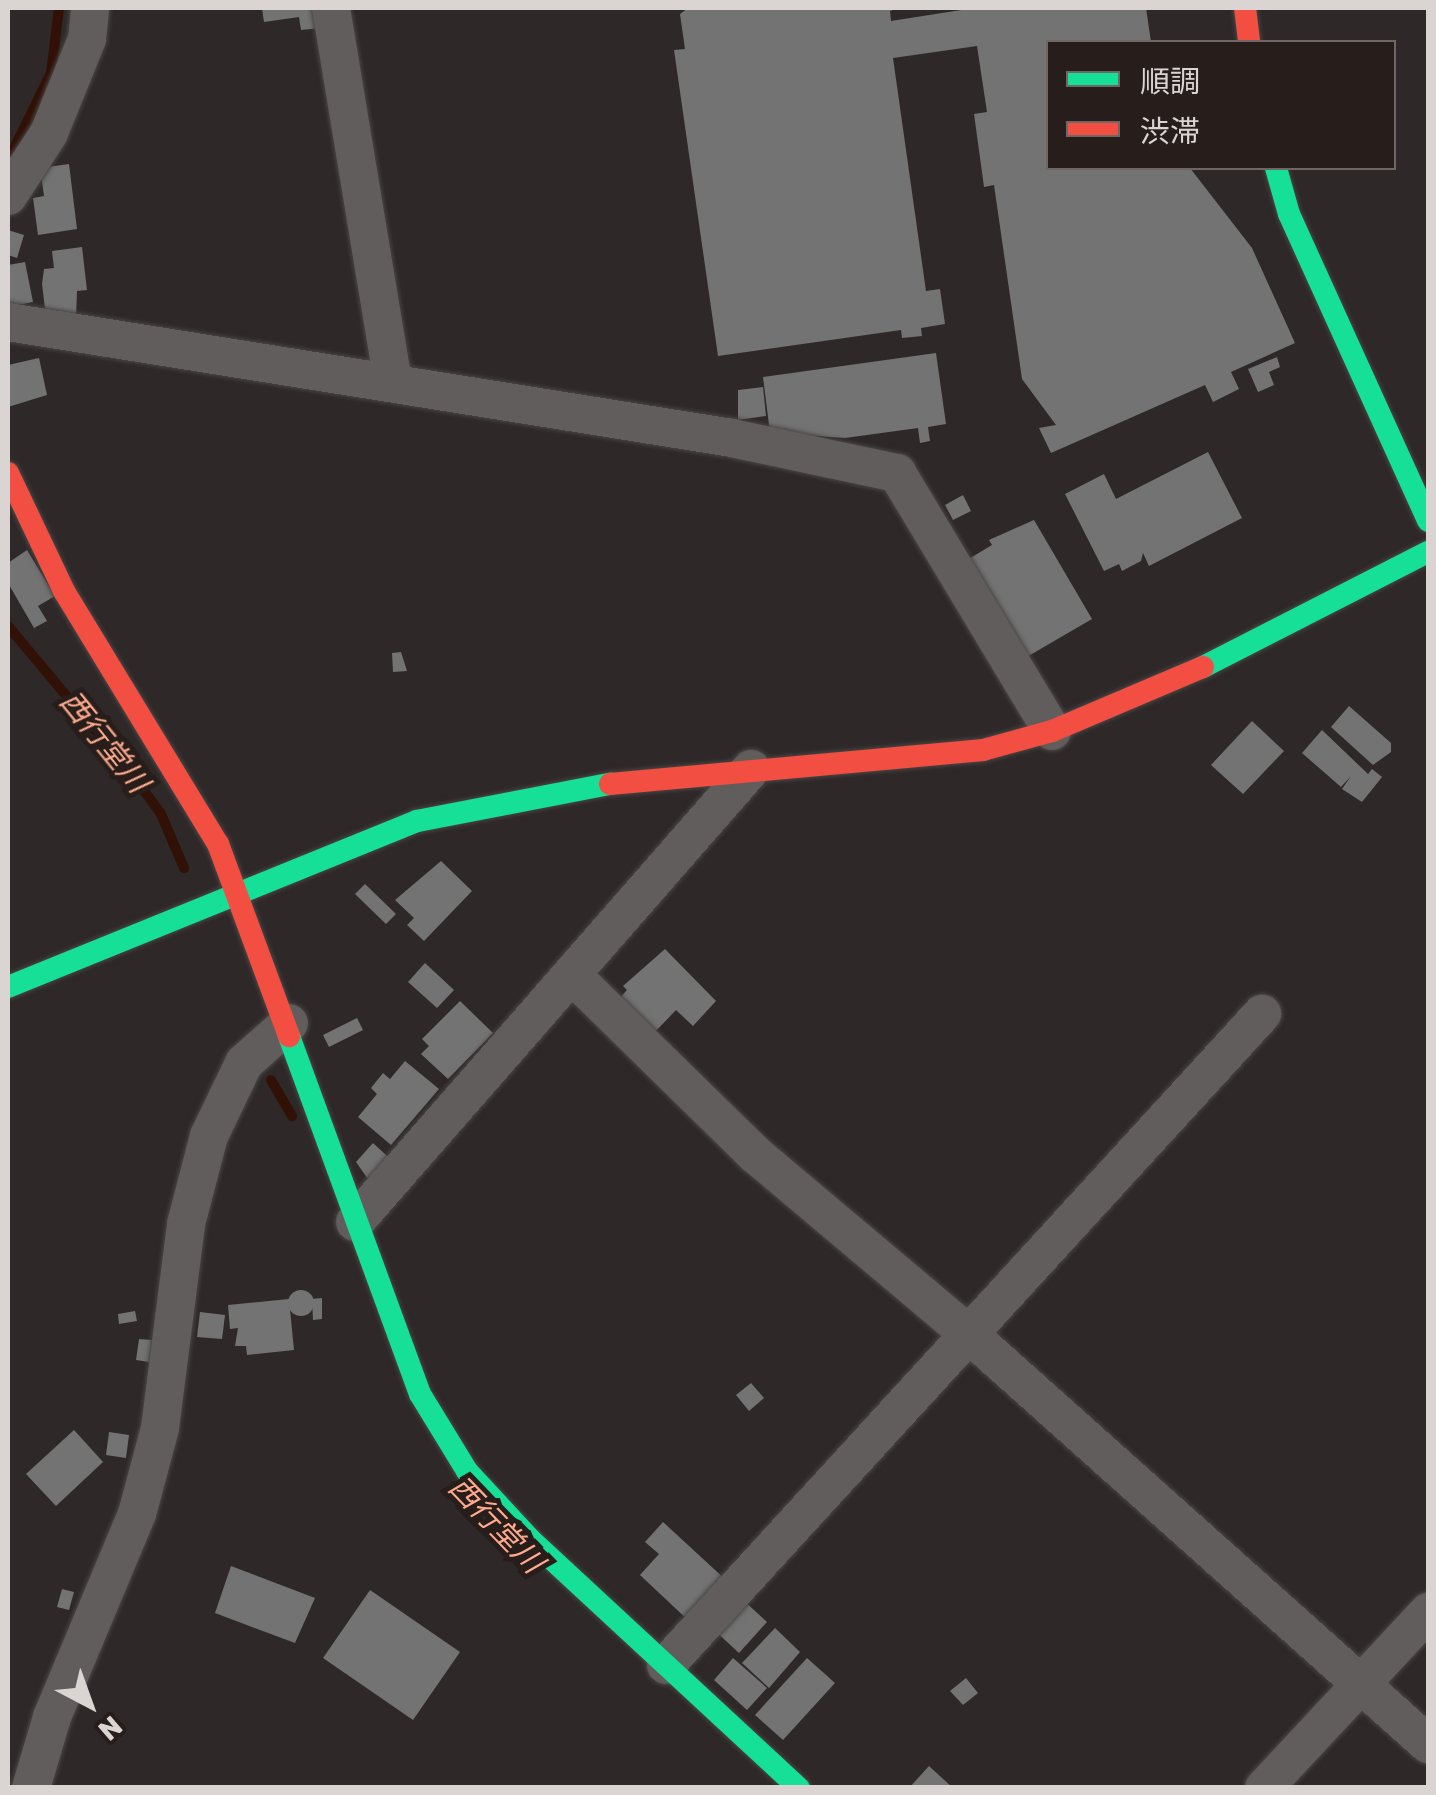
<!DOCTYPE html>
<html>
<head>
<meta charset="utf-8">
<style>
  body { margin:0 }
  #map { position:relative; width:1436px; height:1795px; overflow:hidden; background:#2e2928; font-family:Rubik,"Noto Sans JP",sans-serif }
  div>[style] { position:absolute }
  [style*='--x'] { left:calc(var(--x)*1px); top:calc(var(--y)*1px); width:calc(var(--w)*1px); rotate:calc(var(--a)*1deg) }
  .stream>* { height:10px; margin:-5px; padding:0 5px; transform-origin:5px; border-radius:5px; background:#311005 }
  .building>* { inset:0; background:#737373 }
  .round { border-radius:50% }
  .roads { filter:drop-shadow(0 0 2px #494544) drop-shadow(0 0 2px #494544) }
  .street>* { height:38px; margin:-19px; padding:0 19px; transform-origin:19px; border-radius:19px; background:#615d5c }
  .fast>* { height:22px; margin:-11px; padding:0 11px; transform-origin:11px; border-radius:11px; background:#16e098 }
  .jam>* { height:22px; margin:-11px; padding:0 11px; transform-origin:11px; border-radius:11px; background:#f24e42 }
  span { translate:-50% -50%; white-space:nowrap; text-align:center; line-height:1.15; -webkit-text-stroke:10px #271e1b; paint-order:stroke }
  .water-label { font-size:30px; color:#feaa8d; font-style:italic }
  .frame { position:absolute; inset:0; border:10px solid #dad4d2; pointer-events:none }
  .legend { position:absolute; left:1046px; top:40px; width:350px; height:130px; box-sizing:border-box; background:#271e1b; border:2px solid #6f6764; margin:0; padding:12px 18px; list-style:none; font-size:30px; color:#dad4d2 }
  .legend li { display:flex; align-items:center; gap:20px; height:50px }
  .legend b { width:50px; border:2px solid #6f6764 }
  .north { position:absolute; left:40px; top:1655px; width:100px; height:100px; -webkit-text-stroke:8px #271e1b; paint-order:stroke; rotate:139deg; font-size:28px; font-weight:700; line-height:40px; text-align:center; color:#dad4d2 }
  .north::after { content:''; display:block; margin:auto; width:35px; height:45px; background:#dad4d2; clip-path:polygon(50% 0,100% 100%,50% 72%,0 100%) }
</style>
</head>
<body>
<div id="map">
  <div class="stream">
    <div style="--x:8;--y:161;--w:98;--a:-64"></div>
    <div style="--x:51;--y:73;--w:65;--a:-83"></div>
    <div style="--x:8;--y:626;--w:198;--a:50.1"></div>
    <div style="--x:135;--y:778;--w:44;--a:54.2"></div>
    <div style="--x:161;--y:814;--w:59;--a:66.9"></div>
    <div style="--x:271;--y:1080;--w:42;--a:59.7"></div>
  </div>
  <div class="building">
    <div style="clip-path:polygon(262px 8px,321px 8px,320px 28px,301px 30px,299px 17px,264px 22px)"></div>
    <div style="clip-path:polygon(688px 8px,899px 8px,890px 11px,891px 21px,974px 8px,1146px 8px,1151px 42px,1048px 42px,1048px 168px,1190px 168px,1252px 248px,1295px 343px,1231px 372px,1239px 389px,1213px 402px,1205px 385px,1051px 453px,1039px 428px,1056px 425px,1022px 379px,994px 185px,984px 187px,974px 114px,987px 112px,977px 46px,893px 58px,926px 291px,940px 289px,945px 324px,921px 328px,922px 336px,902px 338px,901px 330px,718px 356px,674px 50px,685px 49px,680px 14px)"></div>
    <div style="clip-path:polygon(69px 164px,77px 229px,38px 235px,33px 198px,44px 196px,40px 168px)"></div>
    <div style="clip-path:polygon(8px 230px,24px 235px,17px 258px,8px 255px)"></div>
    <div style="clip-path:polygon(82px 247px,87px 290px,77px 291px,76px 318px,46px 317px,42px 284px,44px 269px,54px 268px,52px 251px)"></div>
    <div style="clip-path:polygon(25px 262px,33px 302px,8px 307px,8px 265px)"></div>
    <div style="clip-path:polygon(936px 353px,946px 424px,928px 427px,930px 441px,920px 443px,918px 428px,845px 438px,770px 433px,763px 377px)"></div>
    <div style="clip-path:polygon(1277px 357px,1280px 367px,1269px 372px,1274px 385px,1258px 392px,1248px 369px)"></div>
    <div style="clip-path:polygon(39px 358px,47px 395px,8px 407px,8px 365px)"></div>
    <div style="clip-path:polygon(763px 387px,766px 416px,738px 420px,738px 390px)"></div>
    <div style="clip-path:polygon(1208px 452px,1242px 518px,1149px 566px,1143px 553px,1141px 561px,1122px 571px,1119px 564px,1104px 571px,1065px 494px,1104px 474px,1116px 499px)"></div>
    <div style="clip-path:polygon(963px 495px,971px 511px,953px 520px,945px 505px)"></div>
    <div style="clip-path:polygon(1034px 520px,1092px 619px,1025px 658px,967px 560px,992px 545px,989px 540px)"></div>
    <div style="clip-path:polygon(27px 550px,55px 596px,38px 606px,47px 621px,34px 628px,8px 583px,8px 563px)"></div>
    <div style="clip-path:polygon(401px 652px,407px 671px,393px 672px,392px 653px)"></div>
    <div style="clip-path:polygon(1349px 706px,1391px 743px,1391px 752px,1373px 765px,1331px 727px)"></div>
    <div style="clip-path:polygon(1252px 721px,1284px 751px,1243px 794px,1211px 765px)"></div>
    <div style="clip-path:polygon(1322px 730px,1368px 774px,1372px 769px,1382px 777px,1362px 802px,1342px 789px,1351px 776px,1341px 787px,1302px 753px)"></div>
    <div style="clip-path:polygon(441px 861px,472px 891px,424px 941px,407px 925px,414px 918px,395px 900px)"></div>
    <div style="clip-path:polygon(365px 884px,396px 914px,386px 924px,355px 894px)"></div>
    <div style="clip-path:polygon(665px 949px,716px 1001px,693px 1026px,676px 1010px,654px 1033px,618px 1000px,627px 990px,623px 986px)"></div>
    <div style="clip-path:polygon(425px 963px,454px 990px,437px 1008px,408px 982px)"></div>
    <div style="clip-path:polygon(460px 1001px,493px 1033px,448px 1079px,421px 1054px,429px 1046px,422px 1039px)"></div>
    <div style="clip-path:polygon(357px 1018px,363px 1030px,329px 1047px,323px 1035px)"></div>
    <div style="clip-path:polygon(405px 1061px,439px 1089px,391px 1145px,358px 1117px,377px 1094px,371px 1088px,383px 1073px,390px 1079px)"></div>
    <div style="clip-path:polygon(373px 1143px,397px 1165px,375px 1189px,356px 1162px)"></div>
    <div class="round" style="left:288px;top:1290px;width:26px;height:26px"></div>
    <div style="clip-path:polygon(322px 1298px,322px 1319px,313px 1320px,312px 1299px)"></div>
    <div style="clip-path:polygon(289px 1299px,294px 1350px,247px 1355px,246px 1346px,235px 1346px,238px 1328px,230px 1329px,228px 1305px)"></div>
    <div style="clip-path:polygon(135px 1311px,137px 1321px,119px 1324px,118px 1314px)"></div>
    <div style="clip-path:polygon(200px 1312px,225px 1315px,222px 1339px,197px 1337px)"></div>
    <div style="clip-path:polygon(139px 1339px,152px 1340px,149px 1362px,136px 1360px)"></div>
    <div style="clip-path:polygon(751px 1383px,764px 1398px,749px 1411px,736px 1395px)"></div>
    <div style="clip-path:polygon(74px 1430px,103px 1462px,56px 1506px,26px 1474px)"></div>
    <div style="clip-path:polygon(109px 1432px,129px 1435px,126px 1458px,106px 1455px)"></div>
    <div style="clip-path:polygon(663px 1522px,727px 1581px,690px 1622px,640px 1575px,659px 1554px,645px 1542px)"></div>
    <div style="clip-path:polygon(231px 1566px,315px 1598px,295px 1643px,215px 1613px)"></div>
    <div style="clip-path:polygon(62px 1589px,74px 1592px,69px 1610px,57px 1607px)"></div>
    <div style="clip-path:polygon(370px 1590px,460px 1652px,413px 1720px,323px 1658px)"></div>
    <div style="clip-path:polygon(741px 1598px,767px 1622px,739px 1653px,712px 1628px)"></div>
    <div style="clip-path:polygon(775px 1628px,800px 1652px,769px 1688px,742px 1663px)"></div>
    <div style="clip-path:polygon(733px 1658px,767px 1688px,747px 1710px,714px 1680px)"></div>
    <div style="clip-path:polygon(807px 1658px,835px 1683px,783px 1740px,755px 1715px)"></div>
    <div style="clip-path:polygon(966px 1678px,978px 1693px,963px 1705px,950px 1691px)"></div>
    <div style="clip-path:polygon(929px 1766px,953px 1788px,909px 1788px)"></div>
  </div>
  <div class="roads">
    <div class="street">
      <div style="--x:331;--y:8;--w:380;--a:80.6"></div>
      <div style="--x:8;--y:196;--w:75;--a:-56.9"></div>
      <div style="--x:49;--y:133;--w:101;--a:-68"></div>
      <div style="--x:87;--y:39;--w:31;--a:-84"></div>
      <div style="--x:8;--y:322;--w:733;--a:9.1"></div>
      <div style="--x:732;--y:438;--w:169;--a:12"></div>
      <div style="--x:897;--y:473;--w:301;--a:59"></div>
      <div style="--x:573;--y:976;--w:256;--a:44.4"></div>
      <div style="--x:756;--y:1155;--w:281;--a:40.1"></div>
      <div style="--x:971;--y:1336;--w:613;--a:41.76"></div>
      <div style="--x:355;--y:1222;--w:602;--a:-48.84"></div>
      <div style="--x:666;--y:1665;--w:883;--a:-47.53"></div>
      <div style="--x:31;--y:1788;--w:74;--a:-73.5"></div>
      <div style="--x:52;--y:1717;--w:220;--a:-67.3"></div>
      <div style="--x:137;--y:1514;--w:89;--a:-75"></div>
      <div style="--x:160;--y:1428;--w:206;--a:-82.7"></div>
      <div style="--x:186;--y:1224;--w:91;--a:-75.4"></div>
      <div style="--x:209;--y:1136;--w:81;--a:-64.4"></div>
      <div style="--x:244;--y:1063;--w:60;--a:-41.6"></div>
      <div style="--x:1264;--y:1788;--w:241;--a:-47"></div>
    </div>
    <div class="fast">
      <div style="--x:1276;--y:168;--w:48;--a:74.2"></div>
      <div style="--x:1289;--y:214;--w:337;--a:65.6"></div>
      <div style="--x:1203;--y:667;--w:253;--a:-27.1"></div>
      <div style="--x:8;--y:987;--w:441;--a:-22.1"></div>
      <div style="--x:417;--y:821;--w:197;--a:-10.9"></div>
      <div style="--x:289;--y:1036;--w:381;--a:69.9"></div>
      <div style="--x:420;--y:1394;--w:90;--a:58.6"></div>
      <div style="--x:467;--y:1471;--w:94;--a:47.2"></div>
      <div style="--x:531;--y:1540;--w:365;--a:42.8"></div>
    </div>
    <div class="jam">
      <div style="--x:1245;--y:8;--w:34;--a:83"></div>
      <div style="--x:8;--y:473;--w:131;--a:64.6"></div>
      <div style="--x:64;--y:591;--w:296;--a:58.7"></div>
      <div style="--x:218;--y:844;--w:205;--a:69.7"></div>
      <div style="--x:610;--y:784;--w:375;--a:-5.2"></div>
      <div style="--x:983;--y:750;--w:72;--a:-15.4"></div>
      <div style="--x:1052;--y:731;--w:164;--a:-23"></div>
    </div>
  </div>
  <div class="water-label">
    <span style="left:104px;top:742px;rotate:51deg">西行堂川</span>
    <span style="left:496px;top:1525px;rotate:46deg">西行堂川</span>
  </div>
  <div class="frame"></div>
  <ul class="legend">
  <li><b style="height:12px;background:#16e098"></b>順調</li>
  <li><b style="height:12px;background:#f24e42"></b>渋滞</li>
  </ul>
  <div class="north">N</div>
</div>
</body>
</html>
